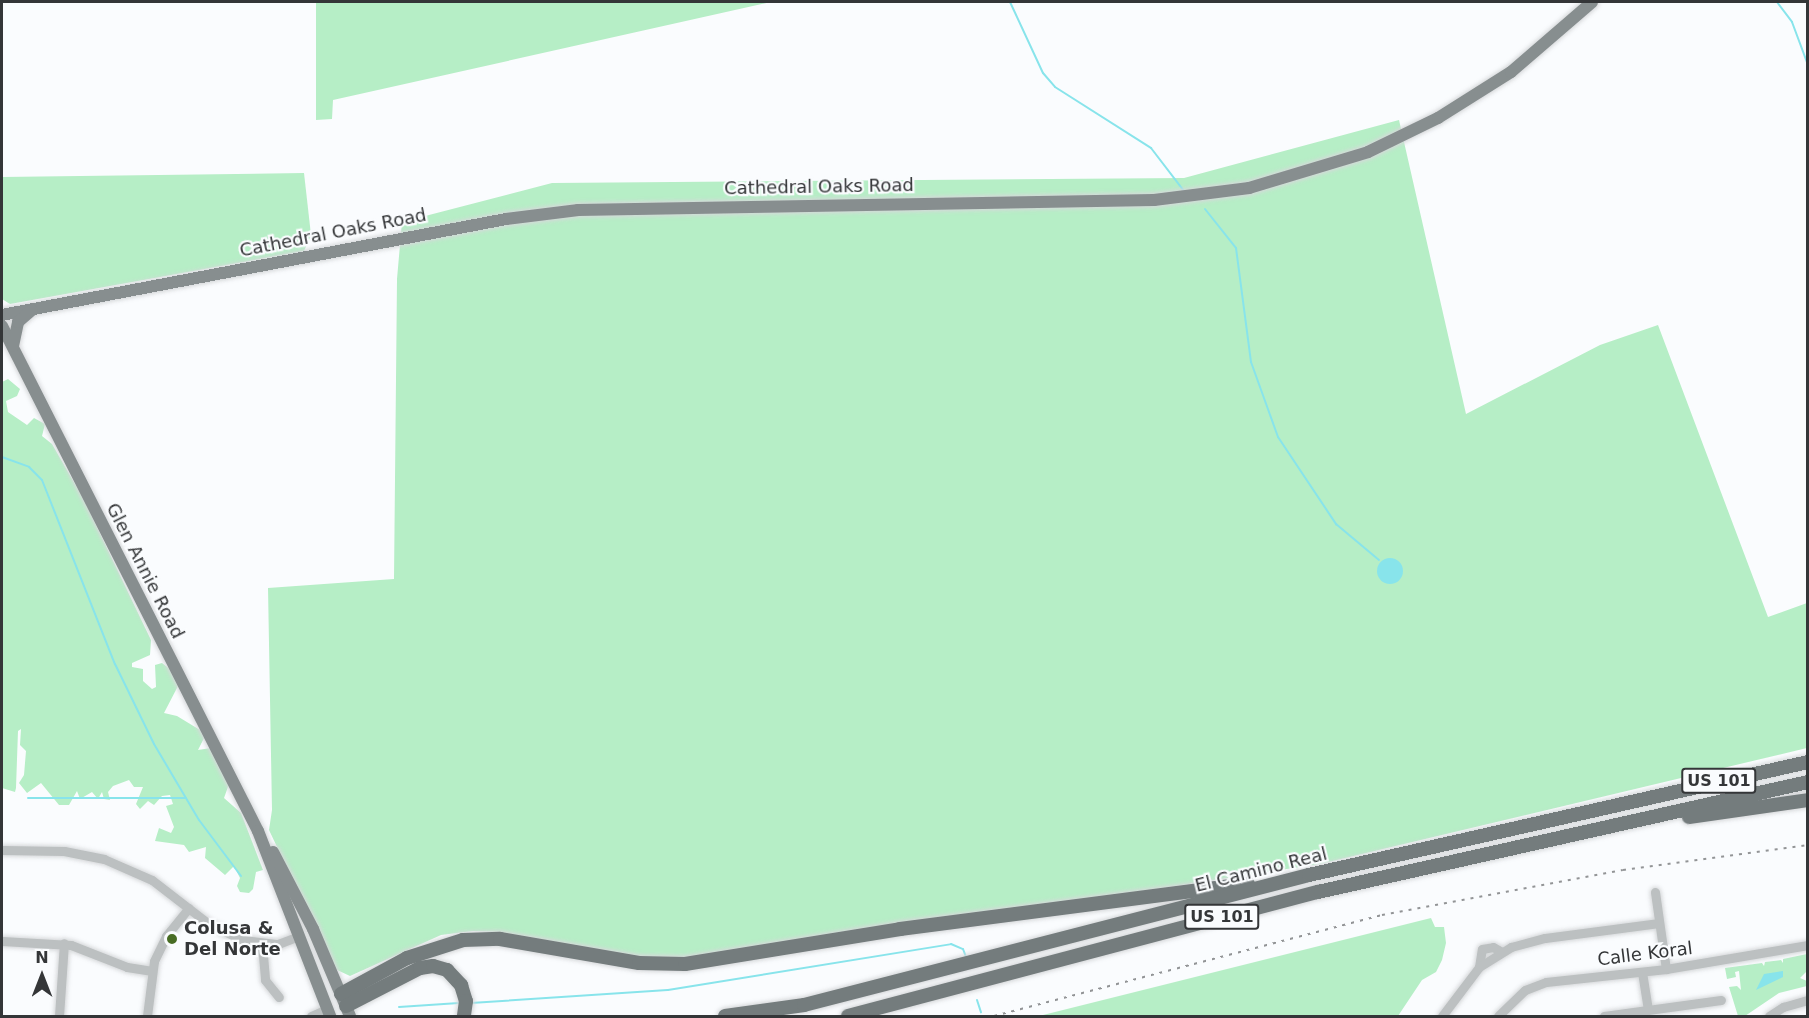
<!DOCTYPE html>
<html>
<head>
<meta charset="utf-8">
<style>
  body { margin:0 }
  #map { position:relative; width:1809px; height:1018px; overflow:hidden; background:#fafcfe; font-family:"DejaVu Sans",sans-serif }
  div>[style] { position:absolute }
  [style*='--x'] { left:calc(var(--x)*1px); top:calc(var(--y)*1px); width:calc(var(--w)*1px); rotate:calc(var(--a)*1deg) }
  .green>* { inset:0; background:#b6eec6 }
  .water>* { inset:0; background:#88e4eb }
  .round { border-radius:50% }
  .stream>* { height:2px; margin:-1px; padding:0 1px; transform-origin:1px; border-radius:1px; background:#88e4eb }
  .roads { filter:drop-shadow(0 0 2px #d6d8da) drop-shadow(0 0 2px #d6d8da) }
  .minor>* { height:9px; margin:-4.5px; padding:0 4.5px; transform-origin:4.5px; border-radius:4.5px; background:#bcc0c1 }
  .major>* { height:12px; margin:-6px; padding:0 6px; transform-origin:6px; border-radius:6px; background:#878e8f }
  .highway>* { height:14px; margin:-7px; padding:0 7px; transform-origin:7px; border-radius:7px; background:#747c7d }
  .rail>* { height:2px; margin-top:-1px; transform-origin:0; background:repeating-linear-gradient(90deg,#929496 0 3px,transparent 0 9px) }
  .dots>* { width:16px; height:16px; translate:-50% -50%; box-sizing:border-box; border:3px solid #fafcfe; border-radius:50% }
  span { translate:-50% -50%; white-space:nowrap; text-align:center; line-height:1.15; -webkit-text-stroke:4.5px #fafcfe; paint-order:stroke }
  .shield-label span { padding:2px 4px; background:#fafcfe; border:2px solid; border-radius:4px; -webkit-text-stroke-width:0 }
  .shield-label { font-size:16px; color:#343638; font-weight:700 }
  .street-label { font-size:18px; color:#343638 }
  .poi-label { font-size:18px; color:#343638; font-weight:700 }
  .left { translate:0 -50%; text-align:left }
  .frame { position:absolute; inset:0; border:3px solid #343638; pointer-events:none }
  .north { position:absolute; left:12px; top:946px; width:60px; height:60px; -webkit-text-stroke:4px #fafcfe; paint-order:stroke; rotate:0deg; font-size:16px; font-weight:700; line-height:24px; text-align:center; color:#343638 }
  .north::after { content:''; display:block; margin:auto; width:21px; height:27px; background:#343638; clip-path:polygon(50% 0,100% 100%,50% 72%,0 100%) }
</style>
</head>
<body>
<div id="map">
  <div class="green">
    <div style="clip-path:polygon(316px 2px,771px 2px,333px 100px,332px 119px,316px 120px)"></div>
    <div style="clip-path:polygon(1399px 120px,1466px 414px,1600px 345px,1658px 325px,1768px 617px,1807px 603px,1807px 748px,1320px 864px,710px 957px,643px 959px,500px 932px,473px 931px,441px 935px,350px 976px,335px 969px,269px 830px,272px 810px,268px 588px,394px 579px,397px 279px,402px 222px,552px 183px,1184px 178px)"></div>
    <div style="clip-path:polygon(304px 173px,311px 235px,304px 251px,10px 304px,2px 299px,2px 177px)"></div>
    <div style="clip-path:polygon(8px 379px,20px 389px,17px 396px,6px 401px,8px 412px,27px 425px,34px 418px,45px 424px,42px 436px,52px 444px,83px 498px,151px 640px,150px 655px,132px 663px,132px 667px,143px 669px,143px 681px,152px 689px,156px 687px,155px 665px,162px 663px,171px 670px,178px 686px,164px 713px,177px 716px,200px 730px,204px 738px,198px 750px,211px 748px,229px 784px,224px 798px,241px 813px,263px 870px,256px 872px,253px 889px,249px 893px,240px 892px,237px 886px,240px 878px,234px 866px,225px 875px,205px 858px,206px 847px,189px 852px,184px 845px,155px 841px,159px 828px,171px 833px,174px 827px,166px 806px,173px 804px,170px 795px,162px 796px,154px 805px,148px 801px,140px 809px,136px 804px,143px 787px,134px 787px,129px 780px,113px 786px,108px 792px,110px 800px,104px 799px,102px 792px,98px 799px,92px 792px,80px 799px,77px 791px,69px 805px,59px 805px,41px 783px,27px 793px,19px 783px,24px 775px,26px 751px,20px 745px,21px 729px,18px 731px,16px 788px,15px 792px,2px 788px,2px 382px)"></div>
    <div style="clip-path:polygon(1431px 918px,1435px 927px,1444px 927px,1446px 943px,1442px 960px,1436px 972px,1422px 980px,1398px 1016px,1039px 1016px)"></div>
    <div style="clip-path:polygon(1807px 954px,1807px 971px,1800px 978px,1807px 981px,1807px 986px,1779px 993px,1745px 1016px,1738px 1016px,1729px 987px,1737px 986px,1741px 990px,1739px 971px,1735px 972px,1736px 977px,1727px 979px,1725px 968px,1762px 963px,1764px 966px,1765px 962px,1781px 960px,1783px 963px,1783px 959px)"></div>
  </div>
  <div class="water">
    <div class="round" style="left:1377px;top:558px;width:26px;height:26px"></div>
    <div style="clip-path:polygon(1783px 971px,1783px 977px,1756px 990px,1764px 974px)"></div>
  </div>
  <div class="stream">
    <div style="--x:1010;--y:2;--w:78;--a:65.1"></div>
    <div style="--x:1043;--y:73;--w:18;--a:49"></div>
    <div style="--x:1055;--y:87;--w:114;--a:32.4"></div>
    <div style="--x:1151;--y:148;--w:54;--a:52.5"></div>
    <div style="--x:1777;--y:2;--w:25;--a:53"></div>
    <div style="--x:1792;--y:22;--w:46;--a:69.6"></div>
    <div style="--x:1205;--y:209;--w:50;--a:51.5"></div>
    <div style="--x:1236;--y:248;--w:115;--a:82.5"></div>
    <div style="--x:1251;--y:362;--w:80;--a:70.2"></div>
    <div style="--x:1278;--y:437;--w:105;--a:56.3"></div>
    <div style="--x:1336;--y:524;--w:56;--a:39.9"></div>
    <div style="--x:2;--y:457;--w:29;--a:20"></div>
    <div style="--x:29;--y:467;--w:18;--a:45"></div>
    <div style="--x:42;--y:480;--w:198;--a:68.4"></div>
    <div style="--x:115;--y:664;--w:89;--a:64"></div>
    <div style="--x:154;--y:744;--w:88;--a:59.4"></div>
    <div style="--x:199;--y:820;--w:70;--a:53.1"></div>
    <div style="--x:28;--y:798;--w:158;--a:0"></div>
    <div style="--x:977;--y:1000;--w:13;--a:72"></div>
    <div style="--x:471;--y:1003;--w:197;--a:-3.8"></div>
    <div style="--x:668;--y:990;--w:287;--a:-9.2"></div>
    <div style="--x:951;--y:944;--w:13;--a:23"></div>
    <div style="--x:963;--y:949;--w:9;--a:69"></div>
    <div style="--x:399;--y:1007;--w:60;--a:-3.8"></div>
    <div style="--x:1192;--y:1016;--w:30;--a:0"></div>
  </div>
  <div class="roads">
    <div class="minor">
      <div style="--x:2;--y:850;--w:62;--a:0.9"></div>
      <div style="--x:64;--y:851;--w:41;--a:11.3"></div>
      <div style="--x:104;--y:859;--w:52;--a:23.6"></div>
      <div style="--x:152;--y:880;--w:72;--a:37.7"></div>
      <div style="--x:209;--y:924;--w:38;--a:25"></div>
      <div style="--x:243;--y:940;--w:35;--a:7"></div>
      <div style="--x:278;--y:944;--w:22;--a:-21"></div>
      <div style="--x:1655;--y:892;--w:78;--a:81.9"></div>
      <div style="--x:2;--y:941;--w:69;--a:3.3"></div>
      <div style="--x:71;--y:945;--w:60;--a:21.4"></div>
      <div style="--x:127;--y:967;--w:24;--a:9"></div>
      <div style="--x:262;--y:944;--w:36;--a:85"></div>
      <div style="--x:265;--y:980;--w:22;--a:51"></div>
      <div style="--x:1479;--y:967;--w:18;--a:-81"></div>
      <div style="--x:1482;--y:949;--w:11;--a:-10"></div>
      <div style="--x:1493;--y:947;--w:10;--a:29"></div>
      <div style="--x:1642;--y:972;--w:38;--a:81"></div>
      <div style="--x:59;--y:1016;--w:73;--a:-86.1"></div>
      <div style="--x:147;--y:1016;--w:55;--a:-82.7"></div>
      <div style="--x:154;--y:961;--w:28;--a:-64"></div>
      <div style="--x:166;--y:936;--w:36;--a:-51"></div>
      <div style="--x:311;--y:1016;--w:17;--a:-24"></div>
      <div style="--x:1442;--y:1016;--w:61;--a:-52.9"></div>
      <div style="--x:1479;--y:967;--w:38;--a:-32"></div>
      <div style="--x:1511;--y:947;--w:35;--a:-15"></div>
      <div style="--x:1545;--y:938;--w:115;--a:-7.5"></div>
      <div style="--x:1498;--y:1016;--w:37;--a:-44"></div>
      <div style="--x:1525;--y:990;--w:22;--a:-21"></div>
      <div style="--x:1546;--y:982;--w:121;--a:-6.2"></div>
      <div style="--x:1666;--y:969;--w:144;--a:-9.6"></div>
      <div style="--x:1604;--y:1016;--w:118;--a:-7.8"></div>
      <div style="--x:1769;--y:1016;--w:17;--a:-33"></div>
      <div style="--x:1783;--y:1007;--w:26;--a:-16"></div>
    </div>
    <div class="major">
      <div style="--x:2;--y:315;--w:513;--a:-10.78"></div>
      <div style="--x:506;--y:219;--w:73;--a:-7.1"></div>
      <div style="--x:578;--y:210;--w:576;--a:-0.99"></div>
      <div style="--x:1154;--y:200;--w:96;--a:-7.2"></div>
      <div style="--x:1249;--y:188;--w:124;--a:-16.8"></div>
      <div style="--x:1368;--y:152;--w:78;--a:-25.9"></div>
      <div style="--x:1438;--y:118;--w:86;--a:-32.2"></div>
      <div style="--x:1511;--y:72;--w:107;--a:-40.8"></div>
      <div style="--x:2;--y:326;--w:566;--a:63.12"></div>
      <div style="--x:258;--y:831;--w:199;--a:68.7"></div>
      <div style="--x:13;--y:346;--w:25;--a:-78"></div>
      <div style="--x:18;--y:322;--w:18;--a:-41"></div>
      <div style="--x:273;--y:852;--w:87;--a:62.5"></div>
      <div style="--x:313;--y:929;--w:95;--a:67"></div>
    </div>
    <div class="highway">
      <div style="--x:1689;--y:817;--w:120;--a:-8.1"></div>
      <div style="--x:341;--y:994;--w:75;--a:-28.6"></div>
      <div style="--x:407;--y:958;--w:59;--a:-17.8"></div>
      <div style="--x:463;--y:940;--w:37;--a:-2"></div>
      <div style="--x:500;--y:939;--w:141;--a:9.8"></div>
      <div style="--x:639;--y:963;--w:46;--a:1.2"></div>
      <div style="--x:685;--y:964;--w:218;--a:-9.2"></div>
      <div style="--x:900;--y:929;--w:351;--a:-7.4"></div>
      <div style="--x:346;--y:1006;--w:83;--a:-27.2"></div>
      <div style="--x:420;--y:968;--w:13;--a:-9"></div>
      <div style="--x:433;--y:966;--w:15;--a:16"></div>
      <div style="--x:447;--y:970;--w:21;--a:47"></div>
      <div style="--x:461;--y:985;--w:17;--a:73"></div>
      <div style="--x:466;--y:1001;--w:15;--a:98"></div>
      <div style="--x:725;--y:1016;--w:80;--a:-7.9"></div>
      <div style="--x:804;--y:1005;--w:521;--a:-14.44"></div>
      <div style="--x:1309;--y:875;--w:512;--a:-12.76"></div>
      <div style="--x:848;--y:1016;--w:486;--a:-14.8"></div>
      <div style="--x:1318;--y:892;--w:502;--a:-12.65"></div>
    </div>
  </div>
  <div class="rail">
    <div style="--x:994;--y:1016;--w:401;--a:-14.6"></div>
    <div style="--x:1382;--y:915;--w:245;--a:-10.6"></div>
    <div style="--x:1623;--y:870;--w:187;--a:-7.7"></div>
  </div>
  <div class="dots">
    <div style="left:172px;top:939px;background:#486c24"></div>
  </div>
  <div class="shield-label">
    <span style="left:1719px;top:781px">US 101</span>
    <span style="left:1222px;top:917px">US 101</span>
  </div>
  <div class="street-label">
    <span style="left:819px;top:187px;rotate:-1deg">Cathedral Oaks Road</span>
    <span style="left:333px;top:233px;rotate:-11deg">Cathedral Oaks Road</span>
    <span style="left:145px;top:571px;rotate:63deg">Glen Annie Road</span>
    <span style="left:1261px;top:870px;rotate:-14deg">El Camino Real</span>
    <span style="left:1645px;top:954px;rotate:-7deg">Calle Koral</span>
  </div>
  <div class="poi-label">
    <span class="left" style="left:184px;top:939px">Colusa &amp;<br>Del Norte</span>
  </div>
  <div class="frame"></div>
  <div class="north">N</div>
</div>
</body>
</html>
